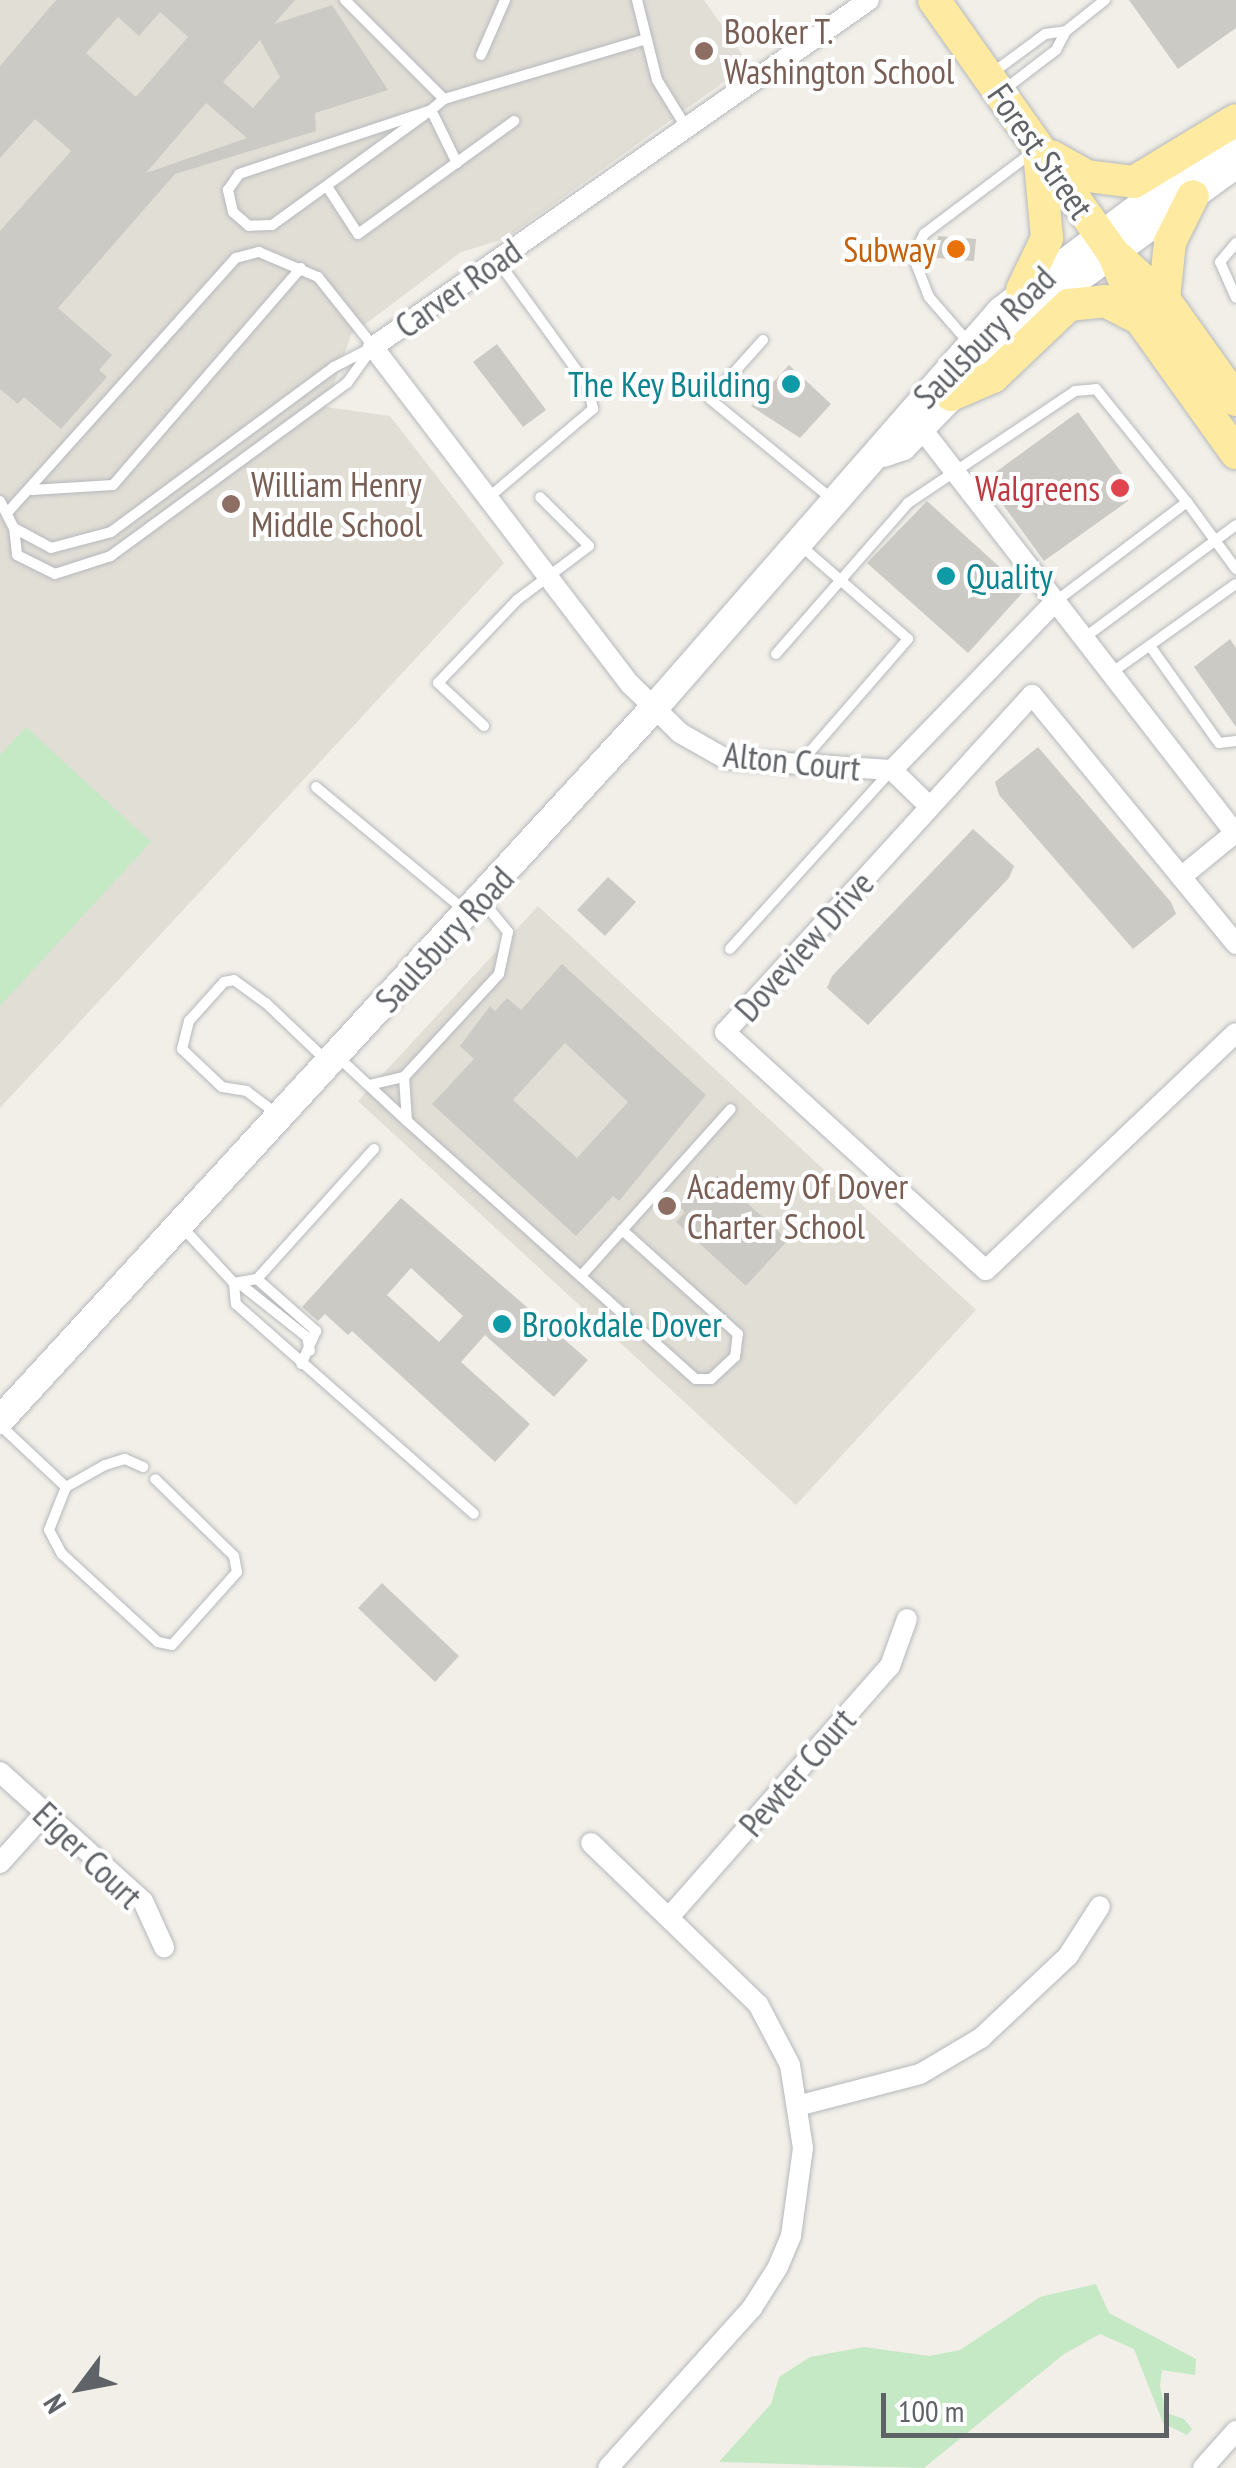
<!DOCTYPE html>
<html>
<head>
<meta charset="utf-8">
<style>
  body { margin:0 }
  #map { position:relative; width:1236px; height:2468px; overflow:hidden; background:#f1efe8; font-family:"PT Sans Narrow",sans-serif }
  div>[style] { position:absolute }
  [style*='--x'] { left:calc(var(--x)*1px); top:calc(var(--y)*1px); width:calc(var(--w)*1px); rotate:calc(var(--a)*1deg) }
  .education>* { inset:0; background:#e1ded6 }
  .green>* { inset:0; background:#c5e8c5 }
  .building>* { inset:0; background:#cccac5 }
  .roads { filter:drop-shadow(0 0 2px #b5b8bc) drop-shadow(0 0 2px #b5b8bc) }
  .service>* { height:10px; margin:-5px; padding:0 5px; transform-origin:5px; border-radius:5px; background:#fff }
  .minor>* { height:20px; margin:-10px; padding:0 10px; transform-origin:10px; border-radius:10px; background:#fff }
  .secondary>* { height:28px; margin:-14px; padding:0 14px; transform-origin:14px; border-radius:14px; background:#fff }
  .trunk>* { height:32px; margin:-16px; padding:0 16px; transform-origin:16px; border-radius:16px; background:#feeaa1 }
  .dots>* { width:28px; height:28px; translate:-50% -50%; box-sizing:border-box; border:5px solid #fff; border-radius:50% }
  span { translate:-50% -50%; white-space:nowrap; text-align:center; line-height:1.15; -webkit-text-stroke:8px #fff; paint-order:stroke }
  .education-label { font-size:35px; color:#785e54 }
  .left { translate:0 -50%; text-align:left }
  .street-label { font-size:35px; color:#5f6368 }
  .food-label { font-size:35px; color:#c56008 }
  .right { translate:-100% -50%; text-align:right }
  .culture-label { font-size:35px; color:#0d838f }
  .health-label { font-size:35px; color:#be3a42 }
  .north { position:absolute; left:30px; top:2338px; width:100px; height:100px; -webkit-text-stroke:8px #fff; paint-order:stroke; rotate:238deg; font-size:28px; font-weight:700; line-height:40px; text-align:center; color:#5f6368 }
  .north::after { content:''; display:block; margin:auto; width:35px; height:45px; background:#5f6368; clip-path:polygon(50% 0,100% 100%,50% 72%,0 100%) }
  .scale { position:absolute; left:881px; top:2393px; width:288px; height:45px; box-sizing:border-box; border:5px solid #5f6368; border-top:0; padding-left:12px; font-size:30px; line-height:35px; white-space:nowrap; color:#5f6368; -webkit-text-stroke:8px #fff; paint-order:stroke }
</style>
</head>
<body>
<div id="map">
  <div class="education">
    <div style="clip-path:polygon(0 0,704px 0,749px 64px,505px 239px,461px 252px,351px 335px,326px 407px,390px 416px,504px 563px,0 1108px)"></div>
    <div style="clip-path:polygon(538px 906px,976px 1310px,796px 1505px,358px 1101px)"></div>
  </div>
  <div class="green">
    <div style="clip-path:polygon(26px 727px,151px 842px,0 1006px,0 755px)"></div>
    <div style="clip-path:polygon(1096px 2284px,1109px 2313px,1196px 2359px,1195px 2375px,1162px 2370px,1160px 2386px,1166px 2413px,1184px 2419px,1192px 2429px,1187px 2435px,1163px 2423px,1134px 2349px,1100px 2334px,1064px 2354px,924px 2468px,719px 2462px,771px 2404px,779px 2377px,810px 2357px,864px 2347px,929px 2356px,960px 2350px,1040px 2297px)"></div>
  </div>
  <div class="building">
    <div style="clip-path:polygon(evenodd,56px 0,295px 0,274px 24px,332px 5px,388px 90px,315px 113px,316px 131px,175px 174px,58px 308px,112px 355px,99px 370px,107px 377px,61px 429px,24px 397px,18px 404px,0 389px,0 231px,71px 151px,35px 119px,0 158px,0 66px,56px 0,160px 12px,188px 37px,136px 97px,86px 53px,118px 17px,139px 36px,160px 12px,56px 0,260px 40px,280px 77px,253px 108px,223px 82px,260px 40px,56px 0,206px 103px,247px 138px,146px 173px,206px 103px)"></div>
    <div style="clip-path:polygon(1129px 0,1236px 0,1236px 28px,1178px 69px)"></div>
    <div style="clip-path:polygon(938px 236px,976px 239px,974px 261px,936px 258px)"></div>
    <div style="clip-path:polygon(497px 344px,546px 410px,523px 427px,473px 362px)"></div>
    <div style="clip-path:polygon(789px 365px,831px 404px,800px 438px,751px 406px)"></div>
    <div style="clip-path:polygon(1078px 412px,1129px 483px,1128px 501px,1044px 561px,985px 480px)"></div>
    <div style="clip-path:polygon(927px 501px,1025px 590px,968px 653px,867px 563px)"></div>
    <div style="clip-path:polygon(1230px 639px,1236px 648px,1236px 727px,1194px 667px)"></div>
    <div style="clip-path:polygon(1038px 747px,1171px 902px,1176px 914px,1133px 949px,999px 795px,995px 782px)"></div>
    <div style="clip-path:polygon(973px 829px,1014px 866px,1009px 878px,868px 1025px,827px 988px,832px 976px)"></div>
    <div style="clip-path:polygon(608px 877px,636px 902px,605px 936px,577px 910px)"></div>
    <div style="clip-path:polygon(evenodd,562px 964px,706px 1095px,619px 1201px,613px 1196px,576px 1236px,432px 1104px,474px 1059px,460px 1046px,490px 1006px,495px 1011px,507px 998px,521px 1010px,562px 964px,565px 1043px,628px 1102px,577px 1158px,513px 1100px,565px 1043px)"></div>
    <div style="clip-path:polygon(717px 1176px,788px 1240px,746px 1286px,676px 1222px,685px 1212px,679px 1206px)"></div>
    <div style="clip-path:polygon(evenodd,401px 1198px,588px 1360px,554px 1397px,485px 1335px,461px 1362px,530px 1424px,495px 1462px,352px 1331px,348px 1335px,325px 1314px,318px 1321px,302px 1307px,401px 1198px,411px 1268px,463px 1316px,439px 1342px,387px 1295px,411px 1268px)"></div>
    <div style="clip-path:polygon(382px 1583px,459px 1656px,435px 1682px,358px 1608px)"></div>
  </div>
  <div class="roads">
    <div class="service">
      <div style="--x:345;--y:0;--w:140;--a:45"></div>
      <div style="--x:637;--y:0;--w:82;--a:76"></div>
      <div style="--x:657;--y:80;--w:55;--a:58.3"></div>
      <div style="--x:1066;--y:31;--w:50;--a:-38.5"></div>
      <div style="--x:481;--y:55;--w:60;--a:-66.4"></div>
      <div style="--x:991;--y:74;--w:67;--a:-36.5"></div>
      <div style="--x:1045;--y:34;--w:21;--a:-8"></div>
      <div style="--x:1066;--y:31;--w:21;--a:118"></div>
      <div style="--x:1056;--y:50;--w:64;--a:142.6"></div>
      <div style="--x:431;--y:110;--w:196;--a:144.1"></div>
      <div style="--x:272;--y:225;--w:23;--a:178"></div>
      <div style="--x:249;--y:226;--w:21;--a:-139"></div>
      <div style="--x:233;--y:212;--w:23;--a:-103"></div>
      <div style="--x:228;--y:190;--w:19;--a:-55"></div>
      <div style="--x:239;--y:174;--w:202;--a:-18.4"></div>
      <div style="--x:457;--y:163;--w:59;--a:-116.1"></div>
      <div style="--x:431;--y:110;--w:17;--a:-40"></div>
      <div style="--x:444;--y:99;--w:211;--a:-16.5"></div>
      <div style="--x:328;--y:188;--w:55;--a:56.9"></div>
      <div style="--x:358;--y:234;--w:193;--a:-35.9"></div>
      <div style="--x:1236;--y:243;--w:25;--a:130"></div>
      <div style="--x:1220;--y:262;--w:39;--a:66"></div>
      <div style="--x:763;--y:340;--w:79;--a:131.9"></div>
      <div style="--x:710;--y:399;--w:159;--a:39.4"></div>
      <div style="--x:969;--y:343;--w:61;--a:-131"></div>
      <div style="--x:929;--y:297;--w:44;--a:-111.3"></div>
      <div style="--x:913;--y:256;--w:25;--a:-63"></div>
      <div style="--x:924;--y:234;--w:133;--a:-37"></div>
      <div style="--x:373;--y:347;--w:44;--a:125.8"></div>
      <div style="--x:347;--y:383;--w:293;--a:143.8"></div>
      <div style="--x:111;--y:556;--w:59;--a:162.2"></div>
      <div style="--x:55;--y:574;--w:42;--a:-153.4"></div>
      <div style="--x:17;--y:555;--w:27;--a:-96"></div>
      <div style="--x:14;--y:528;--w:42;--a:28.4"></div>
      <div style="--x:51;--y:548;--w:62;--a:-14.9"></div>
      <div style="--x:111;--y:532;--w:277;--a:-36.5"></div>
      <div style="--x:334;--y:367;--w:44;--a:-27.1"></div>
      <div style="--x:32;--y:490;--w:81;--a:-3.5"></div>
      <div style="--x:113;--y:485;--w:287;--a:-49.1"></div>
      <div style="--x:488;--y:498;--w:138;--a:-40.3"></div>
      <div style="--x:593;--y:409;--w:24;--a:-102"></div>
      <div style="--x:588;--y:386;--w:155;--a:-125.8"></div>
      <div style="--x:0;--y:501;--w:30;--a:63"></div>
      <div style="--x:1187;--y:502;--w:83;--a:53.8"></div>
      <div style="--x:7;--y:513;--w:343;--a:-48.1"></div>
      <div style="--x:236;--y:258;--w:24;--a:-15"></div>
      <div style="--x:259;--y:252;--w:64;--a:23"></div>
      <div style="--x:318;--y:277;--w:88;--a:51.4"></div>
      <div style="--x:800;--y:545;--w:143;--a:41"></div>
      <div style="--x:908;--y:639;--w:163;--a:131"></div>
      <div style="--x:1084;--y:638;--w:189;--a:-36.6"></div>
      <div style="--x:1150;--y:646;--w:119;--a:54.6"></div>
      <div style="--x:1219;--y:743;--w:17;--a:-7"></div>
      <div style="--x:776;--y:654;--w:201;--a:-48.8"></div>
      <div style="--x:908;--y:503;--w:201;--a:-33.8"></div>
      <div style="--x:1075;--y:391;--w:21;--a:-5"></div>
      <div style="--x:1096;--y:389;--w:145;--a:51.2"></div>
      <div style="--x:1187;--y:502;--w:164;--a:142.9"></div>
      <div style="--x:1111;--y:673;--w:153;--a:-35.5"></div>
      <div style="--x:484;--y:726;--w:63;--a:-136.9"></div>
      <div style="--x:438;--y:683;--w:115;--a:-46.4"></div>
      <div style="--x:517;--y:600;--w:90;--a:-36.9"></div>
      <div style="--x:589;--y:546;--w:69;--a:-135"></div>
      <div style="--x:316;--y:787;--w:191;--a:39.7"></div>
      <div style="--x:730;--y:949;--w:240;--a:-47.9"></div>
      <div style="--x:337;--y:1056;--w:96;--a:42.9"></div>
      <div style="--x:407;--y:1121;--w:44;--a:-93.9"></div>
      <div style="--x:369;--y:1085;--w:36;--a:-13"></div>
      <div style="--x:404;--y:1077;--w:140;--a:-47.3"></div>
      <div style="--x:499;--y:974;--w:43;--a:-77.9"></div>
      <div style="--x:508;--y:932;--w:43;--a:-129.3"></div>
      <div style="--x:277;--y:1114;--w:38;--a:-143"></div>
      <div style="--x:247;--y:1091;--w:25;--a:-171"></div>
      <div style="--x:222;--y:1087;--w:55;--a:-136.5"></div>
      <div style="--x:182;--y:1049;--w:29;--a:-76"></div>
      <div style="--x:189;--y:1021;--w:52;--a:-48.1"></div>
      <div style="--x:224;--y:982;--w:10;--a:-11"></div>
      <div style="--x:234;--y:980;--w:39;--a:36"></div>
      <div style="--x:266;--y:1003;--w:86;--a:43.6"></div>
      <div style="--x:407;--y:1121;--w:387;--a:41.8"></div>
      <div style="--x:696;--y:1379;--w:15;--a:0"></div>
      <div style="--x:711;--y:1379;--w:33;--a:-43"></div>
      <div style="--x:735;--y:1357;--w:23;--a:-83"></div>
      <div style="--x:738;--y:1334;--w:156;--a:-138.1"></div>
      <div style="--x:183;--y:1228;--w:75;--a:47.2"></div>
      <div style="--x:234;--y:1283;--w:21;--a:85"></div>
      <div style="--x:236;--y:1304;--w:317;--a:41.4"></div>
      <div style="--x:581;--y:1276;--w:224;--a:-48.1"></div>
      <div style="--x:257;--y:1279;--w:175;--a:-48"></div>
      <div style="--x:234;--y:1283;--w:23;--a:-10"></div>
      <div style="--x:257;--y:1279;--w:79;--a:41.4"></div>
      <div style="--x:316;--y:1331;--w:36;--a:114"></div>
      <div style="--x:239;--y:1283;--w:87;--a:38.5"></div>
      <div style="--x:307;--y:1337;--w:14;--a:78"></div>
      <div style="--x:0;--y:1425;--w:91;--a:43.2"></div>
      <div style="--x:66;--y:1487;--w:46;--a:111.6"></div>
      <div style="--x:49;--y:1530;--w:27;--a:62"></div>
      <div style="--x:62;--y:1554;--w:130;--a:42.5"></div>
      <div style="--x:158;--y:1642;--w:14;--a:12"></div>
      <div style="--x:172;--y:1645;--w:98;--a:-48.3"></div>
      <div style="--x:237;--y:1572;--w:16;--a:-101"></div>
      <div style="--x:234;--y:1556;--w:110;--a:-135.7"></div>
      <div style="--x:66;--y:1487;--w:45;--a:-29.4"></div>
      <div style="--x:105;--y:1465;--w:21;--a:-17"></div>
      <div style="--x:125;--y:1459;--w:20;--a:24"></div>
    </div>
    <div class="minor">
      <div style="--x:869;--y:0;--w:605;--a:145.02"></div>
      <div style="--x:373;--y:347;--w:424;--a:52.7"></div>
      <div style="--x:630;--y:684;--w:70;--a:44.4"></div>
      <div style="--x:680;--y:733;--w:53;--a:29.5"></div>
      <div style="--x:726;--y:759;--w:166;--a:3.8"></div>
      <div style="--x:892;--y:770;--w:234;--a:-45.9"></div>
      <div style="--x:921;--y:428;--w:512;--a:52.21"></div>
      <div style="--x:892;--y:770;--w:53;--a:44.2"></div>
      <div style="--x:1181;--y:877;--w:71;--a:-39.3"></div>
      <div style="--x:1236;--y:944;--w:322;--a:-129.3"></div>
      <div style="--x:1032;--y:695;--w:456;--a:132.3"></div>
      <div style="--x:725;--y:1032;--w:353;--a:42.4"></div>
      <div style="--x:986;--y:1270;--w:344;--a:-43.5"></div>
      <div style="--x:0;--y:1772;--w:193;--a:42.1"></div>
      <div style="--x:143;--y:1901;--w:51;--a:65.5"></div>
      <div style="--x:591;--y:1843;--w:232;--a:44"></div>
      <div style="--x:758;--y:2004;--w:69;--a:62.3"></div>
      <div style="--x:790;--y:2065;--w:84;--a:81.1"></div>
      <div style="--x:803;--y:2148;--w:89;--a:97.8"></div>
      <div style="--x:791;--y:2236;--w:34;--a:113"></div>
      <div style="--x:778;--y:2267;--w:49;--a:122.4"></div>
      <div style="--x:752;--y:2308;--w:215;--a:132"></div>
      <div style="--x:0;--y:1863;--w:67;--a:-48"></div>
      <div style="--x:671;--y:1915;--w:332;--a:-48.7"></div>
      <div style="--x:890;--y:1666;--w:50;--a:-70.1"></div>
      <div style="--x:801;--y:2105;--w:123;--a:-14.6"></div>
      <div style="--x:920;--y:2074;--w:71;--a:-30.5"></div>
      <div style="--x:981;--y:2038;--w:120;--a:-43.3"></div>
      <div style="--x:1068;--y:1956;--w:59;--a:-57.4"></div>
      <div style="--x:1203;--y:2468;--w:50;--a:-48.3"></div>
    </div>
    <div class="secondary">
      <div style="--x:883;--y:453;--w:21;--a:-19"></div>
      <div style="--x:903;--y:446;--w:191;--a:-45.8"></div>
      <div style="--x:1036;--y:309;--w:247;--a:-35.9"></div>
      <div style="--x:0;--y:1420;--w:967;--a:-47.43"></div>
      <div style="--x:654;--y:708;--w:527;--a:-48.84"></div>
      <div style="--x:1001;--y:311;--w:283;--a:-37"></div>
    </div>
    <div class="trunk">
      <div style="--x:934;--y:0;--w:310;--a:54.7"></div>
      <div style="--x:1113;--y:253;--w:71;--a:67.8"></div>
      <div style="--x:1140;--y:319;--w:165;--a:54.4"></div>
      <div style="--x:1051;--y:156;--w:41;--a:29.1"></div>
      <div style="--x:1087;--y:176;--w:47;--a:7.3"></div>
      <div style="--x:1134;--y:182;--w:119;--a:-31.3"></div>
      <div style="--x:1120;--y:259;--w:59;--a:42.3"></div>
      <div style="--x:1164;--y:299;--w:124;--a:54.5"></div>
      <div style="--x:1022;--y:290;--w:58;--a:-64.3"></div>
      <div style="--x:1047;--y:238;--w:87;--a:-95.3"></div>
      <div style="--x:1164;--y:299;--w:57;--a:-84"></div>
      <div style="--x:1170;--y:242;--w:51;--a:-63.4"></div>
      <div style="--x:951;--y:395;--w:46;--a:-23.2"></div>
      <div style="--x:993;--y:377;--w:105;--a:-43.5"></div>
      <div style="--x:1069;--y:305;--w:36;--a:-6"></div>
      <div style="--x:1105;--y:301;--w:39;--a:27"></div>
    </div>
  </div>
  <div class="dots">
    <div style="left:704px;top:51px;background:#8d6e63"></div>
    <div style="left:956px;top:249px;background:#e8710a"></div>
    <div style="left:791px;top:384px;background:#0f9aa8"></div>
    <div style="left:1120px;top:488px;background:#e0444e"></div>
    <div style="left:231px;top:504px;background:#8d6e63"></div>
    <div style="left:946px;top:576px;background:#0f9aa8"></div>
    <div style="left:667px;top:1206px;background:#8d6e63"></div>
    <div style="left:502px;top:1324px;background:#0f9aa8"></div>
  </div>
  <div class="education-label">
    <span class="left" style="left:724px;top:51px">Booker T.<br>Washington School</span>
    <span class="left" style="left:251px;top:504px">William Henry<br>Middle School</span>
    <span class="left" style="left:687px;top:1206px">Academy Of Dover<br>Charter School</span>
  </div>
  <div class="street-label">
    <span style="left:1041px;top:151px;rotate:55deg">Forest Street</span>
    <span style="left:458px;top:288px;rotate:-35deg">Carver Road</span>
    <span style="left:984px;top:337px;rotate:-45deg">Saulsbury Road</span>
    <span style="left:792px;top:761px;rotate:6deg">Alton Court</span>
    <span style="left:444px;top:939px;rotate:-47deg">Saulsbury Road</span>
    <span style="left:804px;top:946px;rotate:-48deg">Doveview Drive</span>
    <span style="left:797px;top:1772px;rotate:-49deg">Pewter Court</span>
    <span style="left:88px;top:1855px;rotate:44deg">Eiger Court</span>
  </div>
  <div class="food-label">
    <span class="right" style="left:936px;top:249px">Subway</span>
  </div>
  <div class="culture-label">
    <span class="right" style="left:771px;top:384px">The Key Building</span>
    <span class="left" style="left:966px;top:576px">Quality</span>
    <span class="left" style="left:522px;top:1324px">Brookdale Dover</span>
  </div>
  <div class="health-label">
    <span class="right" style="left:1100px;top:488px">Walgreens</span>
  </div>
  <div class="north">N</div>
  <div class="scale">100 m</div>
</div>
</body>
</html>
